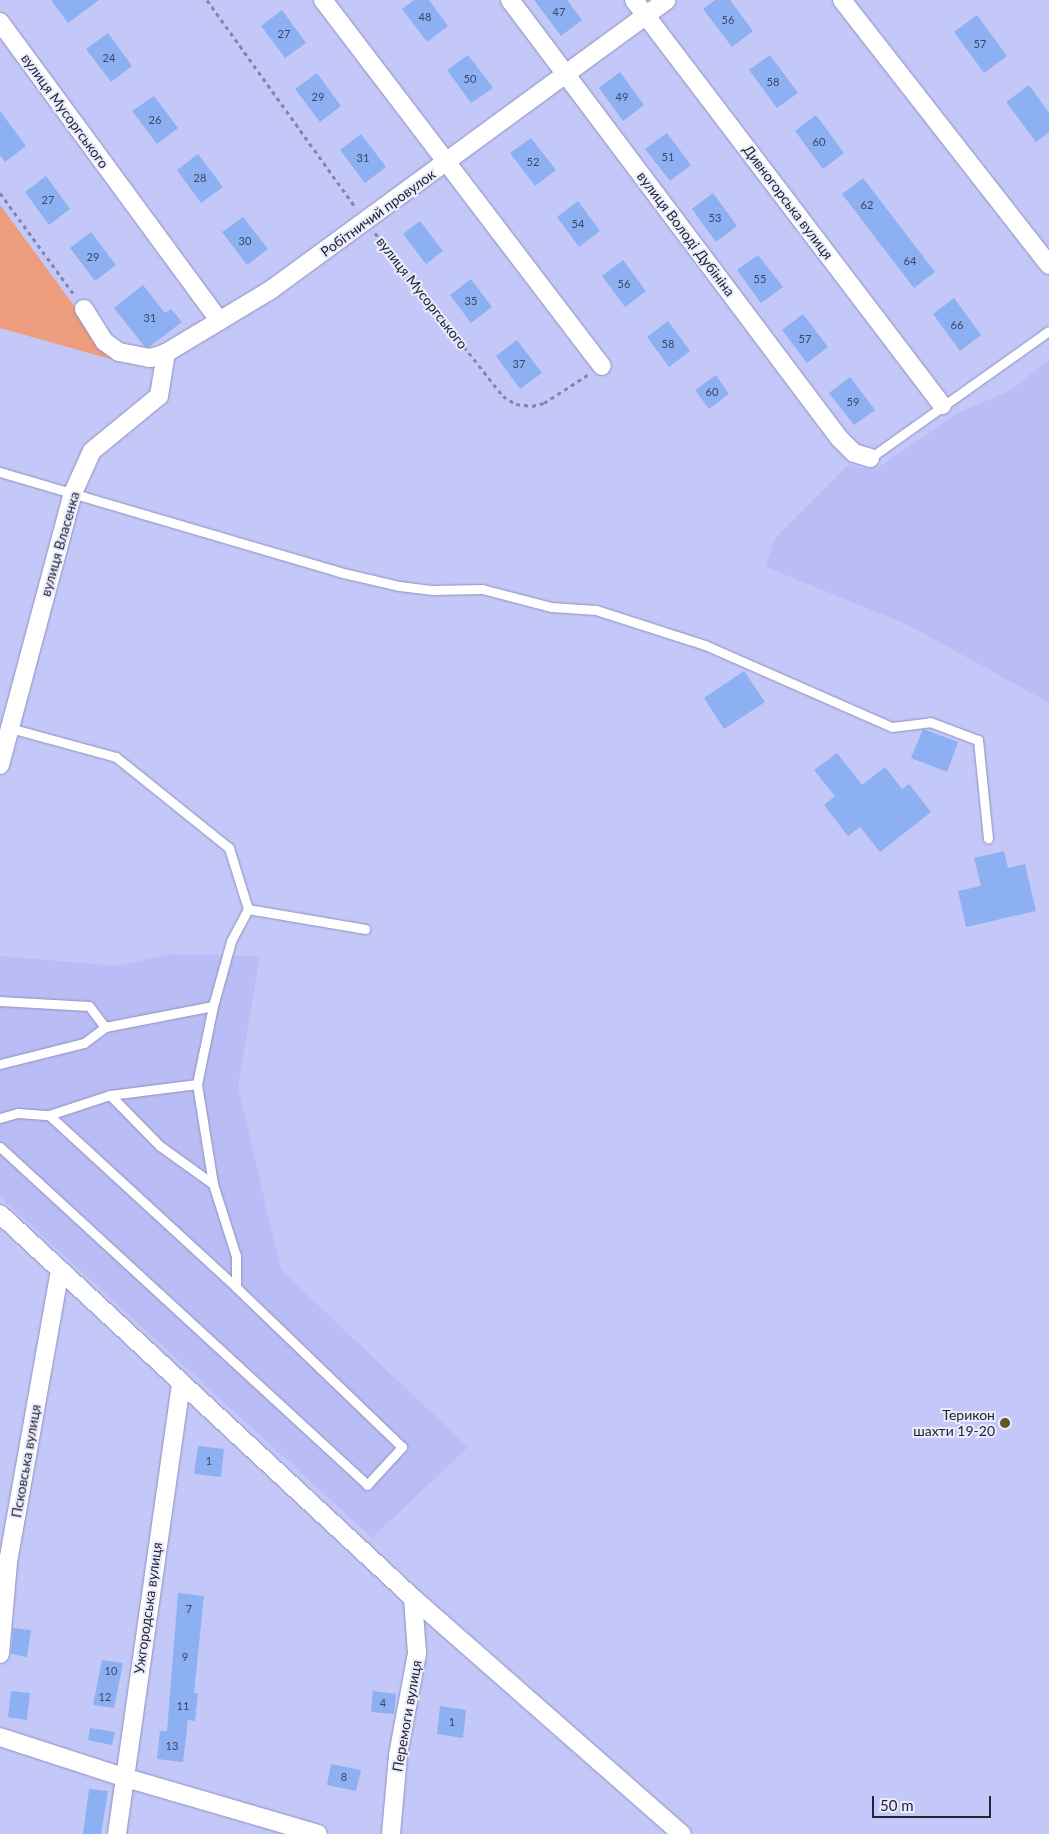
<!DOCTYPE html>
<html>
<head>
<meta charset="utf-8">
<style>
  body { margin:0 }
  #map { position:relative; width:1049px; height:1834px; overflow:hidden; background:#c4c8f9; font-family:Lato,sans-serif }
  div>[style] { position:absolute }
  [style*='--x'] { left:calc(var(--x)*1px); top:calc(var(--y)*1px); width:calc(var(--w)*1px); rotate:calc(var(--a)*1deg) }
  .built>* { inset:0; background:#babdf5 }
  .green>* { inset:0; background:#ed9c7d }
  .building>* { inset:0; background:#8cb0f1 }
  .path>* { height:3px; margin-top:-1.5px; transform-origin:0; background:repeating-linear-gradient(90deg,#8386aa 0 4px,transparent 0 8px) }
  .roads { filter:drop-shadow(0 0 1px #8e90bf) drop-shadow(0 0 1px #8e90bf) }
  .lane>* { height:9px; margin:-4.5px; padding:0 4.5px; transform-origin:4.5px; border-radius:4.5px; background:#fff }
  .street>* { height:18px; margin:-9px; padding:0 9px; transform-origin:9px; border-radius:9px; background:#fff }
  .dots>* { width:14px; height:14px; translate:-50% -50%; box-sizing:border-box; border:2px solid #eaecfb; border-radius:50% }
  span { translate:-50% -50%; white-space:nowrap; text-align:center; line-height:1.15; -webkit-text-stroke:4px #eaecfb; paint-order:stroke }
  .number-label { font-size:11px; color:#3c4664 }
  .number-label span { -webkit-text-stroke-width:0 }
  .street-label { font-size:14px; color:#222335 }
  .poi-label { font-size:14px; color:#222335 }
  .right { translate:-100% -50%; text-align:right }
  .scale { position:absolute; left:872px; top:1796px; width:119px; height:22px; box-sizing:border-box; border:2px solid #222335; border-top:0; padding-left:6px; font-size:15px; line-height:18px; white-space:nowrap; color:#222335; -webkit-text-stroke:4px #eaecfb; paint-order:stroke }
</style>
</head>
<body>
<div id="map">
  <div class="built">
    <div style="clip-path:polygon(1049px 360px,1049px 703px,908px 625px,766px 567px,775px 538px,847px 466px,876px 469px,958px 413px,1009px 391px)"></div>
    <div style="clip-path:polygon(170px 954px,260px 956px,238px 1086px,281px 1270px,468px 1447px,372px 1538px,0 1197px,0 956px,118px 966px)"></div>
  </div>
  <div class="green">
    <div style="clip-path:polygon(0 205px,114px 360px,0 328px)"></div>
  </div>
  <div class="building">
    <div style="clip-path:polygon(51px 0,99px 0,68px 23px)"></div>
    <div style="clip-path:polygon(414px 0,429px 0,448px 26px,427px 42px,402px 9px)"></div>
    <div style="clip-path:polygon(534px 0,567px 0,582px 20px,561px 36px)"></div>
    <div style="clip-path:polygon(715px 0,730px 0,753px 31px,732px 47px,703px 9px)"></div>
    <div style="clip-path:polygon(282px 10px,306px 43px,285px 58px,261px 26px)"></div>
    <div style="clip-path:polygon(977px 15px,1007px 56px,984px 73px,954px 32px)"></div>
    <div style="clip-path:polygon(108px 33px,132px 66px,111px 82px,86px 49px)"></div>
    <div style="clip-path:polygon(468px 55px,493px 88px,471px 103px,447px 70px)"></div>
    <div style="clip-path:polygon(770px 55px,798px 93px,777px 108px,749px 70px)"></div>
    <div style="clip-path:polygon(620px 72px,644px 105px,623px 121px,599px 88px)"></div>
    <div style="clip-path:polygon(317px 73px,341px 106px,320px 122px,295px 89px)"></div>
    <div style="clip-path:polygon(1029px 85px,1049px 113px,1049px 132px,1036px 142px,1006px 102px)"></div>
    <div style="clip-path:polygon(154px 96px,178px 128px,157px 144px,132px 111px)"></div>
    <div style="clip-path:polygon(0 111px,26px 146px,5px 162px,0 155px)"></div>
    <div style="clip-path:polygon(816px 115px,844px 153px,823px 169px,795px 131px)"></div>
    <div style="clip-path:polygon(667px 133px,691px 165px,670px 181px,645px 149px)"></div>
    <div style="clip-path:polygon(361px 134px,386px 167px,365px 183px,340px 150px)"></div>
    <div style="clip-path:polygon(531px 138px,556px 170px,535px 186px,510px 153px)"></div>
    <div style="clip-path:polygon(198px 154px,223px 187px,201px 203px,177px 170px)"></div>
    <div style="clip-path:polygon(46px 176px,70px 209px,49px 225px,25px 192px)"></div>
    <div style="clip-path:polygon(863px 178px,935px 272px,914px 288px,842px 194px)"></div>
    <div style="clip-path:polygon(713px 193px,737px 226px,716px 242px,692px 209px)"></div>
    <div style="clip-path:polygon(578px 201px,600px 231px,579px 247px,557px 217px)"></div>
    <div style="clip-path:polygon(243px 217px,268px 249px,247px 265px,222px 232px)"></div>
    <div style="clip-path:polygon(420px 221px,443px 251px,426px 264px,403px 234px)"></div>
    <div style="clip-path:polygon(91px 232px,116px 265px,95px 281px,70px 248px)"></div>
    <div style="clip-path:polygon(758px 255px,783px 287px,761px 303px,737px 270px)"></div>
    <div style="clip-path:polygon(623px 260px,646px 291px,625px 307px,602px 276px)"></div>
    <div style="clip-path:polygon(471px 279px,492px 307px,471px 323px,450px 295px)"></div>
    <div style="clip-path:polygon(143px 285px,165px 313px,171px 309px,182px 322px,149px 347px,144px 346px,114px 308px)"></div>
    <div style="clip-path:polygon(954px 298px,981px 335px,960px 351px,933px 314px)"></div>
    <div style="clip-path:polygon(803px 314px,828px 347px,807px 363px,782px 330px)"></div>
    <div style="clip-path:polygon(668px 321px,690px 351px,669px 367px,647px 337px)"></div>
    <div style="clip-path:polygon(517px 340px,542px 373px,520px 389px,496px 356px)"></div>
    <div style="clip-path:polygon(716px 375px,729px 394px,709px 409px,695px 390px)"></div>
    <div style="clip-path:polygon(850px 377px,875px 410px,854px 425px,829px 393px)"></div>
    <div style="clip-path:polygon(744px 671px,765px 702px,724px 729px,704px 698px)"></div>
    <div style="clip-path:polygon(923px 729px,958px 742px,947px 772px,911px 758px)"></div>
    <div style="clip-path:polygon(837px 753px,862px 785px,885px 767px,902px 789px,909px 784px,931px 812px,880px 852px,860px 827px,848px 836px,824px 805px,835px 796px,814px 770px)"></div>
    <div style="clip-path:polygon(1004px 851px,1008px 868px,1025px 864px,1036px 911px,966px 927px,958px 891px,981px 886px,974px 858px)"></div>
    <div style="clip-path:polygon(198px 1446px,224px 1449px,221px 1477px,194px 1474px)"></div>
    <div style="clip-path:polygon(178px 1593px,204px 1596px,194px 1693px,198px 1693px,195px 1721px,188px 1720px,183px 1762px,157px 1759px,160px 1731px,167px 1731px)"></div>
    <div style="clip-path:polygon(13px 1628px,31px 1630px,27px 1657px,11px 1654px)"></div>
    <div style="clip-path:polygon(102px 1660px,123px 1663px,114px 1708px,93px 1705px)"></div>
    <div style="clip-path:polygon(11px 1691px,30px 1693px,27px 1720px,8px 1717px)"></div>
    <div style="clip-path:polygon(373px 1691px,396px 1694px,394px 1714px,371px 1712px)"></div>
    <div style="clip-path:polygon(440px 1706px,466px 1710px,463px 1738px,437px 1734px)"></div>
    <div style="clip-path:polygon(90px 1728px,115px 1732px,112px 1745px,88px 1740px)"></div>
    <div style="clip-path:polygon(331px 1764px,361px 1770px,356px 1791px,327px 1785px)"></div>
    <div style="clip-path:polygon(89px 1789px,108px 1791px,101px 1834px,83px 1834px)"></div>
  </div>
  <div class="path">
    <div style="--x:207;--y:0;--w:256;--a:54.4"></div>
    <div style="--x:0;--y:193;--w:127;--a:53.9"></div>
    <div style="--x:375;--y:233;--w:207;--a:51.9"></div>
    <div style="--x:503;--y:396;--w:15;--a:32"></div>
    <div style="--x:516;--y:404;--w:16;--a:7"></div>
    <div style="--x:532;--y:406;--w:12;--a:-14"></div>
    <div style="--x:544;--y:403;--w:54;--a:-32.8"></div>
  </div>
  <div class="roads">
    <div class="lane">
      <div style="--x:870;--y:458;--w:219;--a:-35.4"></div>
      <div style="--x:0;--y:472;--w:353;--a:16.4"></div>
      <div style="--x:339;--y:572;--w:62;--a:13.1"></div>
      <div style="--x:399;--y:586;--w:34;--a:7"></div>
      <div style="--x:433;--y:590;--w:49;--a:-1.2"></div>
      <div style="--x:482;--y:589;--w:71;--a:14.6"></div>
      <div style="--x:551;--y:607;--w:45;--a:3.8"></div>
      <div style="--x:596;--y:610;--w:114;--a:17.8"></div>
      <div style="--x:705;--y:645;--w:204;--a:23.7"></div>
      <div style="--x:892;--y:727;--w:38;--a:-7"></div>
      <div style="--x:930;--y:722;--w:51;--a:20.6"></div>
      <div style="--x:978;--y:740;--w:99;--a:84.2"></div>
      <div style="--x:248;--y:909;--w:119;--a:9.7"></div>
      <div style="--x:0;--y:1001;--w:89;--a:3.2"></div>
      <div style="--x:89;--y:1006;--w:26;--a:53"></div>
      <div style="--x:0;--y:1064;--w:87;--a:-14"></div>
      <div style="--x:84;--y:1043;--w:26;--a:-37"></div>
      <div style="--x:105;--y:1027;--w:110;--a:-11"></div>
      <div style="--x:197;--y:1084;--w:101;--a:80.9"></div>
      <div style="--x:213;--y:1184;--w:76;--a:72.3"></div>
      <div style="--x:236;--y:1256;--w:31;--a:90"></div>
      <div style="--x:110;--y:1095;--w:71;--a:45.6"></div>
      <div style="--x:160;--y:1146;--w:65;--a:35.6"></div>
      <div style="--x:0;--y:1118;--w:19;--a:-16"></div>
      <div style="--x:18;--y:1113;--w:31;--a:4"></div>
      <div style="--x:0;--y:1147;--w:499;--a:42.6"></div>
      <div style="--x:367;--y:1485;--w:52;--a:-47.4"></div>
      <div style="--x:402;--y:1447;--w:231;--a:-136.1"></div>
      <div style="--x:236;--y:1287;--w:254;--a:-137.4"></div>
      <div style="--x:49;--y:1115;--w:64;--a:-18.2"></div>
      <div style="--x:110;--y:1095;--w:88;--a:-7.2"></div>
      <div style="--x:197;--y:1084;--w:80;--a:-78.4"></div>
      <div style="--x:213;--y:1006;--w:67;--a:-74.5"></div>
      <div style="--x:231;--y:941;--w:36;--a:-62"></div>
      <div style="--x:248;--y:909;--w:64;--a:-107.3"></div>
      <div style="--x:229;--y:848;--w:145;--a:-141.2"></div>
      <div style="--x:116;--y:757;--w:110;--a:-164.7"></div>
    </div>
    <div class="street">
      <div style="--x:323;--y:0;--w:460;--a:52.7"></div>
      <div style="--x:510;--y:0;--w:548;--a:53.09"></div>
      <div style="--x:839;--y:438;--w:21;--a:45"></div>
      <div style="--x:854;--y:453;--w:17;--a:17"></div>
      <div style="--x:634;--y:0;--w:509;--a:52.75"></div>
      <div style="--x:842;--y:0;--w:336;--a:52"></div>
      <div style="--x:0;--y:22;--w:371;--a:53.7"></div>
      <div style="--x:84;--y:309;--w:39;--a:58"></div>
      <div style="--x:105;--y:342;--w:17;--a:36"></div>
      <div style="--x:119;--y:352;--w:32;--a:11"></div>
      <div style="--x:150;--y:358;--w:17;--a:-17"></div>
      <div style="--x:166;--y:353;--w:124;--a:-31.1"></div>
      <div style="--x:272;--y:289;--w:489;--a:-36.2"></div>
      <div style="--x:0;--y:765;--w:282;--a:-75"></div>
      <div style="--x:73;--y:493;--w:46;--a:-65.7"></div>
      <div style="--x:92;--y:451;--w:87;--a:-39.4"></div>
      <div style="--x:159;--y:396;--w:44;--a:-80.8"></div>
      <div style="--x:0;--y:1214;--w:564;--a:42.92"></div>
      <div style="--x:413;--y:1598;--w:358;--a:41.3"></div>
      <div style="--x:0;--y:1654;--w:92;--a:-85"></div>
      <div style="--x:8;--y:1562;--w:297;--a:-79.9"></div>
      <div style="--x:0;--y:1737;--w:129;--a:18"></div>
      <div style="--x:123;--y:1777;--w:203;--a:16.3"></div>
      <div style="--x:117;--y:1834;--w:456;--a:-81.9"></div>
      <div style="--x:391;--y:1834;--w:79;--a:-84.9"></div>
      <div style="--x:398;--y:1755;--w:104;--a:-79.4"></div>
      <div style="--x:417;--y:1653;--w:55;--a:-94.2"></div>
    </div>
  </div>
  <div class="dots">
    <div style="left:1005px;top:1423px;background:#5e5723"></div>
  </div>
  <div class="number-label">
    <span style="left:559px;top:12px">47</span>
    <span style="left:425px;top:17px">48</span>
    <span style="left:728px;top:20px">56</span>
    <span style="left:284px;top:34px">27</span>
    <span style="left:980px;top:44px">57</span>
    <span style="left:109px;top:58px">24</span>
    <span style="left:470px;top:79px">50</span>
    <span style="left:773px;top:82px">58</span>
    <span style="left:318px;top:97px">29</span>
    <span style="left:622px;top:97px">49</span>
    <span style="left:155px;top:120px">26</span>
    <span style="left:819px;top:142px">60</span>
    <span style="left:668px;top:157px">51</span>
    <span style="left:363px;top:158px">31</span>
    <span style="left:533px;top:162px">52</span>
    <span style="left:200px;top:178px">28</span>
    <span style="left:48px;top:200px">27</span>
    <span style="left:867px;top:205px">62</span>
    <span style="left:715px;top:218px">53</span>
    <span style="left:578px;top:224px">54</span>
    <span style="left:245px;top:241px">30</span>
    <span style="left:93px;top:257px">29</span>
    <span style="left:910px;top:261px">64</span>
    <span style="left:760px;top:279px">55</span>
    <span style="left:624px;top:284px">56</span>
    <span style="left:471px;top:301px">35</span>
    <span style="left:150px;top:318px">31</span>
    <span style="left:957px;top:325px">66</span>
    <span style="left:805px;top:339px">57</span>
    <span style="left:668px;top:344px">58</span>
    <span style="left:519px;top:364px">37</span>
    <span style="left:712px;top:392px">60</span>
    <span style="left:853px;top:402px">59</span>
    <span style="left:209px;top:1461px">1</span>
    <span style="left:189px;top:1609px">7</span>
    <span style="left:185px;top:1657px">9</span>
    <span style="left:111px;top:1671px">10</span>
    <span style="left:105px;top:1697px">12</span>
    <span style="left:383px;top:1703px">4</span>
    <span style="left:183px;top:1706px">11</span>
    <span style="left:452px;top:1722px">1</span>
    <span style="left:172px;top:1746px">13</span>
    <span style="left:344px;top:1777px">8</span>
  </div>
  <div class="street-label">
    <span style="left:65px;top:111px;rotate:54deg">вулиця Мусоргського</span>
    <span style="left:788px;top:202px;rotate:53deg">Дивногорська вулиця</span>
    <span style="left:378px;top:213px;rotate:-36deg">Робітничий провулок</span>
    <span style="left:686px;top:234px;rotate:53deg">вулиця Володі Дубініна</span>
    <span style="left:422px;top:293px;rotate:52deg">вулиця Мусоргського</span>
    <span style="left:60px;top:544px;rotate:-74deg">вулиця Власенка</span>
    <span style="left:26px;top:1461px;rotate:-80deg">Псковська вулиця</span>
    <span style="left:148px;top:1608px;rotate:-82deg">Ужгородська вулиця</span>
    <span style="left:407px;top:1716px;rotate:-80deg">Перемоги вулиця</span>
  </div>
  <div class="poi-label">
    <span class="right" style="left:995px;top:1423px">Терикон<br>шахти 19-20</span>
  </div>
  <div class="scale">50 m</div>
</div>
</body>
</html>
